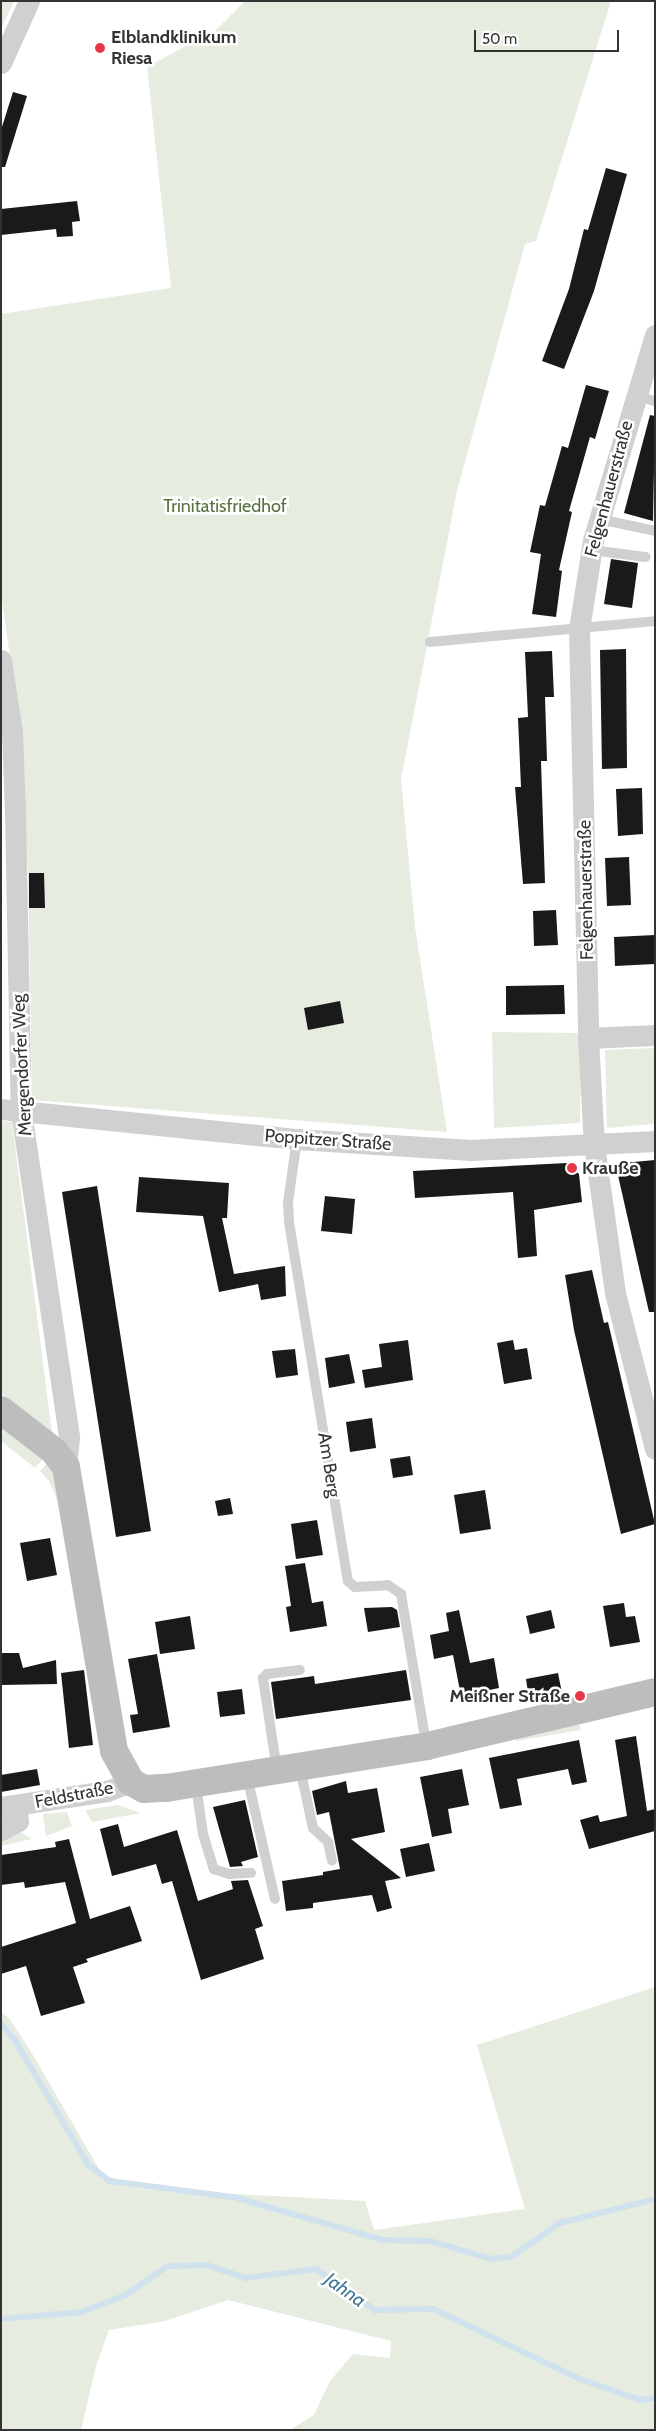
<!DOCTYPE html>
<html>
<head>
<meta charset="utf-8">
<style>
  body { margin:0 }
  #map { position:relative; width:656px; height:2431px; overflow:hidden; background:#fff; font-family:Cabin,sans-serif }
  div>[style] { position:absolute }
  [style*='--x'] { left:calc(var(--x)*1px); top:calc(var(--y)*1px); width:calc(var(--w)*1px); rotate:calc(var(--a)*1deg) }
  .green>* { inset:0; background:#e6ecdf }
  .stream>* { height:5.5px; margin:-2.75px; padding:0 2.75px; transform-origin:2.75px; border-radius:2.75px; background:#cfe2ee }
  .building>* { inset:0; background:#1a1a1a }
  .lane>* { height:10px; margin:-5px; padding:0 5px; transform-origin:5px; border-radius:5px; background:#d0d0d0 }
  .street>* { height:21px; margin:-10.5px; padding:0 10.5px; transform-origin:10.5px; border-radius:10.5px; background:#d0d0d0 }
  .secondary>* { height:28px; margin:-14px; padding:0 14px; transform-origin:14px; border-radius:14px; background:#bdbdbd }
  .dots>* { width:14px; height:14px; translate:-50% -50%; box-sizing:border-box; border:2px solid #fff; border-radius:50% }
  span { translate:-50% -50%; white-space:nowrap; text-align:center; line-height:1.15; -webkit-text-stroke:5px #fff; paint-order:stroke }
  .poi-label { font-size:18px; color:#333; font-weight:700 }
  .left { translate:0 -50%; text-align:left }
  .right { translate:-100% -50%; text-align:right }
  .street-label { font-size:18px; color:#333 }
  .park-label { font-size:18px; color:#56703f }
  .water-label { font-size:19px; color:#3f7597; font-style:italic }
  .frame { position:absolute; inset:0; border:2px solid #333; pointer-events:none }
  .scale { position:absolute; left:474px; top:30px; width:145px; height:22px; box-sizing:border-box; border:2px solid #333; border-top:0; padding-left:6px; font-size:15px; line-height:18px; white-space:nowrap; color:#333; -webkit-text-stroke:4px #fff; paint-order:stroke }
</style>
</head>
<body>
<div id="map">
  <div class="green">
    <div style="clip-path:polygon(3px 1px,14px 1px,1px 29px,1px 5px)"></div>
    <div style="clip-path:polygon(245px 1px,611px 1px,536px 241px,525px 244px,457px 491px,401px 779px,415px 927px,447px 1132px,32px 1100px,28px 873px,21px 734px,1px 594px,1px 314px,171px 288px,147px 67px,216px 30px)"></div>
    <div style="clip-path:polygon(492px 1032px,581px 1033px,580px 1123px,494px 1128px)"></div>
    <div style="clip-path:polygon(655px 1048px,655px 1124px,607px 1128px,605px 1050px)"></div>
    <div style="clip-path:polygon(1px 1121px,12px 1122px,52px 1433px,1px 1393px)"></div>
    <div style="clip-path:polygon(1px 1422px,44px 1458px,35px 1468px,1px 1441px)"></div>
    <div style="clip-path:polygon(48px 1462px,54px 1469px,64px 1515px,49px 1481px,40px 1471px)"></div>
    <div style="clip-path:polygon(578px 1722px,581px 1730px,516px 1741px,515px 1735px)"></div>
    <div style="clip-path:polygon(118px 1805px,141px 1813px,92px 1822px,85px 1810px)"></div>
    <div style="clip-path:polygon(67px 1812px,72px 1826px,46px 1836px,43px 1814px)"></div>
    <div style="clip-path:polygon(19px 1831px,32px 1839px,1px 1846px,1px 1837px)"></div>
    <div style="clip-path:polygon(655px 1987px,655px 2430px,290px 2430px,314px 2415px,330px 2381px,353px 2354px,390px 2358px,391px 2341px,228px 2300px,165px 2321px,109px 2330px,96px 2366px,81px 2430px,1px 2430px,1px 2012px,9px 2018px,30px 2050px,102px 2174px,142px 2189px,365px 2201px,374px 2230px,525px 2209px,477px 2045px)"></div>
  </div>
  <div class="stream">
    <div style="--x:1;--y:2023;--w:26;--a:51"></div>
    <div style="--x:17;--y:2043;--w:142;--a:59.5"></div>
    <div style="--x:89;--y:2165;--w:26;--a:37"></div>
    <div style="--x:110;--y:2181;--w:125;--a:7.4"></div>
    <div style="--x:234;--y:2197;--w:155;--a:16.1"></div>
    <div style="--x:383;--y:2240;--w:47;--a:1.2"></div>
    <div style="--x:430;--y:2241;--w:64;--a:16.4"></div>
    <div style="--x:491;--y:2259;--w:20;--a:-6"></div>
    <div style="--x:511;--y:2257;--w:60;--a:-34.8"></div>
    <div style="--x:560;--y:2223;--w:98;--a:-14.2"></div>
    <div style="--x:1;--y:2319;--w:81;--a:-4.9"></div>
    <div style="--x:82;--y:2312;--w:45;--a:-20.9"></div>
    <div style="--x:124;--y:2296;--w:53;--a:-34.3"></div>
    <div style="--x:168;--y:2266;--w:39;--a:-1"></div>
    <div style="--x:207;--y:2265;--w:41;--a:18.4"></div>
    <div style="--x:246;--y:2278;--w:71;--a:-7.3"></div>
    <div style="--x:316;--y:2269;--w:72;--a:34.8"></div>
    <div style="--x:375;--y:2310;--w:59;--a:-1"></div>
    <div style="--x:434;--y:2309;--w:162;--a:25.6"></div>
    <div style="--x:580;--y:2379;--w:65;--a:19"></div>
    <div style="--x:641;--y:2400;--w:14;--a:-8"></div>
  </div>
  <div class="building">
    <div style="clip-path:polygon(13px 92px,27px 96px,5px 167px,1px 167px,1px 130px)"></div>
    <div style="clip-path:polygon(606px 168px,627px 174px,594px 291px,564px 369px,542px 361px,569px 289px,584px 229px,588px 230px)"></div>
    <div style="clip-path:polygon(77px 201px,80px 221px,72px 222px,73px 236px,57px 237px,56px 229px,1px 235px,1px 209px)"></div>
    <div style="clip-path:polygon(586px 385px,609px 391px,595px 439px,590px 437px,569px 511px,572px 512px,559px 570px,562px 571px,556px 617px,532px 614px,541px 554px,530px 552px,540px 505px,545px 506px,562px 446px,568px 448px)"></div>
    <div style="clip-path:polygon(650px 415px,655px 416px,653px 521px,624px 513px)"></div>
    <div style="clip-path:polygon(611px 559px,638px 563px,632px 608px,604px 604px)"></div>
    <div style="clip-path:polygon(626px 649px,627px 768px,602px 769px,600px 650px)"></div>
    <div style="clip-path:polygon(552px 651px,554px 697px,545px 697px,547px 761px,541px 761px,545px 883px,523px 884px,515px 787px,521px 787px,518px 718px,528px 717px,525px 652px)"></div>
    <div style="clip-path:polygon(642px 788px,643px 834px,618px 836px,616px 789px)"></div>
    <div style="clip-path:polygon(629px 857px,631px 905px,607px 906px,605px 858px)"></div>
    <div style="clip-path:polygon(29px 873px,44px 873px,45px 908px,29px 908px)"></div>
    <div style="clip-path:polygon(556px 910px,558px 945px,534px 946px,533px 911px)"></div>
    <div style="clip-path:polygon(655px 935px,655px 964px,615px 966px,614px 937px)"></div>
    <div style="clip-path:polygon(564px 985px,565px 1014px,506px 1015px,506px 986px)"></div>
    <div style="clip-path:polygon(340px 1001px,344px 1023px,308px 1030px,304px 1008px)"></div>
    <div style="clip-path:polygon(655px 1160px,655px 1312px,649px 1312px,617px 1171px,623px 1163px)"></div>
    <div style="clip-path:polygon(567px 1163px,579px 1174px,582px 1202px,534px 1210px,537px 1256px,518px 1258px,513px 1192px,415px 1198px,413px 1171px)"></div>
    <div style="clip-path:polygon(139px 1177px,229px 1183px,227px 1218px,222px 1218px,234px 1274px,285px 1266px,286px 1296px,261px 1300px,258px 1284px,219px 1292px,203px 1216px,136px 1212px)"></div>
    <div style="clip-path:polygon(97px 1186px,151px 1531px,116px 1537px,62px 1192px)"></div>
    <div style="clip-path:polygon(325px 1196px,355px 1199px,352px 1234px,321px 1231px)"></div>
    <div style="clip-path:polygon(592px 1270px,604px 1323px,608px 1322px,655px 1524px,621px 1534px,574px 1330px,565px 1275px)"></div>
    <div style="clip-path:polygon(408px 1340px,413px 1380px,365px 1388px,362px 1370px,382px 1367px,379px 1344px)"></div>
    <div style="clip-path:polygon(513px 1340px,515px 1350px,527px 1348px,532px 1379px,504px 1384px,497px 1343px)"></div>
    <div style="clip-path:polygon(295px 1349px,298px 1375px,276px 1378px,272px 1351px)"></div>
    <div style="clip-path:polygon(349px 1354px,355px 1383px,329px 1388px,325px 1358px)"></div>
    <div style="clip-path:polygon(372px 1418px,376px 1448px,350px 1452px,346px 1422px)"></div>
    <div style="clip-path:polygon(410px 1456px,413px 1475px,393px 1478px,390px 1459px)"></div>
    <div style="clip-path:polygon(485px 1490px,491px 1529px,460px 1534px,454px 1495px)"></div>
    <div style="clip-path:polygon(230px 1498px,233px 1514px,218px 1516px,215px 1501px)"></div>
    <div style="clip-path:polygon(317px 1520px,323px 1555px,296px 1559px,291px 1524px)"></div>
    <div style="clip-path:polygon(50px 1538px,57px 1575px,27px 1581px,20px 1543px)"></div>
    <div style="clip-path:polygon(305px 1563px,312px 1603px,323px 1601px,327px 1626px,290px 1632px,286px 1607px,291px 1606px,285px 1566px)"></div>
    <div style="clip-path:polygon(624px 1603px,626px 1617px,635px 1616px,640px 1642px,610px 1647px,603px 1606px)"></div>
    <div style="clip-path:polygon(392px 1607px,397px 1610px,400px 1627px,368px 1632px,364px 1608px)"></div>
    <div style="clip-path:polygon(459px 1610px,470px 1663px,494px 1658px,499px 1688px,461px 1696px,453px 1655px,434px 1659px,430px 1635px,449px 1631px,446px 1613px)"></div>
    <div style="clip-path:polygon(551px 1610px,555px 1628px,530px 1634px,526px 1616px)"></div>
    <div style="clip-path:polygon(190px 1616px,195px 1649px,160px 1654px,155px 1622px)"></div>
    <div style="clip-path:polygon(1px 1653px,19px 1653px,23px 1668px,56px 1660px,57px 1684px,1px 1685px)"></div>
    <div style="clip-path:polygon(157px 1654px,170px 1727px,133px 1733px,130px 1715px,138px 1714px,128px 1659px)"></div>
    <div style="clip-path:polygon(84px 1670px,93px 1745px,69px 1748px,61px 1673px)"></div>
    <div style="clip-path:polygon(406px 1670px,411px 1700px,276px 1719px,271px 1682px,314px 1676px,315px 1684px)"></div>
    <div style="clip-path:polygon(558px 1673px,562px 1693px,529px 1699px,526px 1679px)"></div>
    <div style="clip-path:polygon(242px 1689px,245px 1714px,220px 1717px,217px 1692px)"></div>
    <div style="clip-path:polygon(636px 1736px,647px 1811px,655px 1809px,655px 1831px,589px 1849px,580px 1820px,598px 1815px,600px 1822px,627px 1816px,615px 1740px)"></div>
    <div style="clip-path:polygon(579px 1740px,587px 1782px,572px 1785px,568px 1769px,517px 1779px,522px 1805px,500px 1809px,489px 1758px)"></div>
    <div style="clip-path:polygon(37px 1769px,40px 1785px,1px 1792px,1px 1775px)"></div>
    <div style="clip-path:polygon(462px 1769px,469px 1805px,448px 1809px,452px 1833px,432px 1837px,420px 1777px)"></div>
    <div style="clip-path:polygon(346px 1781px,348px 1793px,377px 1788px,385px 1832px,351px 1839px,401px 1878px,385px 1881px,392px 1908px,377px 1912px,372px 1895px,313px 1903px,313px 1908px,286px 1911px,282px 1881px,323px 1875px,323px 1872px,340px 1869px,329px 1812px,317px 1815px,312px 1791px)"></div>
    <div style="clip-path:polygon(245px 1800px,258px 1857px,241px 1862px,243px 1866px,230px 1867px,213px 1807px)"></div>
    <div style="clip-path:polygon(118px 1824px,124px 1847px,177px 1830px,198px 1901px,233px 1889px,231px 1881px,248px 1880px,263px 1926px,255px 1929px,264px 1959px,201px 1980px,172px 1881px,162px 1884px,156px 1864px,112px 1876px,100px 1829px)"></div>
    <div style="clip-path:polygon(69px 1839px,90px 1919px,130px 1906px,142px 1941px,86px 1959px,88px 1962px,73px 1967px,85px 2003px,41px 2016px,26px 1966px,1px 1974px,1px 1947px,76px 1923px,65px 1882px,25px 1888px,24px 1882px,1px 1885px,1px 1855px,56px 1847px,55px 1842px)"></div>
    <div style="clip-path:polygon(429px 1843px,435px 1871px,406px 1877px,400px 1849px)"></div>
  </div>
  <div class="lane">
    <div style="--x:635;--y:395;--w:21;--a:17"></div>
    <div style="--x:599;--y:519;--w:57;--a:12.1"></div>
    <div style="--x:591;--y:550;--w:55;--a:7.3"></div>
    <div style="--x:430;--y:642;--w:226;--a:-5.3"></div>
    <div style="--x:297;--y:1139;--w:64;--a:98.1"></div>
    <div style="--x:288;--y:1202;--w:20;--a:87"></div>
    <div style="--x:289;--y:1222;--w:364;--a:80.7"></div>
    <div style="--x:348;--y:1581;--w:9;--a:41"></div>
    <div style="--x:355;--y:1587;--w:33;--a:-3"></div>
    <div style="--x:388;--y:1585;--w:16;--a:35"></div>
    <div style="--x:401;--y:1594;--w:152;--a:80.5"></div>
    <div style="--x:300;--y:1768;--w:61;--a:77.8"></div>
    <div style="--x:313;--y:1828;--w:21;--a:43"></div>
    <div style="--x:328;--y:1842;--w:19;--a:78"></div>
    <div style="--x:277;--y:1770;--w:93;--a:-98.7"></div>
    <div style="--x:263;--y:1678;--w:6;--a:-45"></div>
    <div style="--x:267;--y:1674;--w:33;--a:-7"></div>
    <div style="--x:247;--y:1776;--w:126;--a:77.2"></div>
    <div style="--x:196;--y:1785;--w:49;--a:81.9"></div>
    <div style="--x:203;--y:1834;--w:37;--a:73"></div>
    <div style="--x:214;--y:1869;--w:16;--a:18"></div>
    <div style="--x:229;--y:1874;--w:22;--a:-3"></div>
  </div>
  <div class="street">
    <div style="--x:1;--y:63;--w:68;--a:-65.7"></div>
    <div style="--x:655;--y:335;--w:214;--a:106.8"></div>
    <div style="--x:593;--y:540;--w:90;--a:98.9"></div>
    <div style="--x:579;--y:629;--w:409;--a:88.7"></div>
    <div style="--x:588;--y:1038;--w:107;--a:86.8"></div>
    <div style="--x:594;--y:1145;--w:149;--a:81.9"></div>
    <div style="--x:615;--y:1293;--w:161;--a:75.6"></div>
    <div style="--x:1;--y:660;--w:74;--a:81.4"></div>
    <div style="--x:12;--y:733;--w:78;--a:87.8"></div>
    <div style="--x:15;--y:811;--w:300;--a:88.9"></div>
    <div style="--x:21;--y:1111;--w:330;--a:81.6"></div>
    <div style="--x:69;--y:1437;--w:30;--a:96"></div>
    <div style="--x:588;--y:1038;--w:67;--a:-2.6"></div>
    <div style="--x:1;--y:1109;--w:298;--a:5.8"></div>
    <div style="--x:297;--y:1139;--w:174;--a:3.6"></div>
    <div style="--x:471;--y:1150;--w:184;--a:-2.8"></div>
    <div style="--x:1;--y:1807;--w:107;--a:-8.6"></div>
    <div style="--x:107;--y:1791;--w:26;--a:-21"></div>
    <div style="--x:1;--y:1830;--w:19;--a:-28"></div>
    <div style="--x:18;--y:1821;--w:16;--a:-97"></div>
  </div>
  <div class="secondary">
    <div style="--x:1;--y:1410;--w:67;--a:37.7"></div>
    <div style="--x:54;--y:1451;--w:20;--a:53"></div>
    <div style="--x:66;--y:1467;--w:288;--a:80.4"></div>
    <div style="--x:114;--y:1751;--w:35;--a:61"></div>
    <div style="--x:131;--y:1782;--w:15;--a:28"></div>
    <div style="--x:144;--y:1789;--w:22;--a:-3"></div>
    <div style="--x:166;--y:1788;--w:264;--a:-9.1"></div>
    <div style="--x:427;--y:1746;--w:234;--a:-13.3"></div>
  </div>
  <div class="dots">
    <div style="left:100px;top:48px;background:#e63946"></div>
    <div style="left:572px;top:1168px;background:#e63946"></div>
    <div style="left:580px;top:1696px;background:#e63946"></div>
  </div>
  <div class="poi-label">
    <span class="left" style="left:111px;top:48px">Elblandklinikum<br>Riesa</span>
    <span class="left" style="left:582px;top:1168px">Krauße</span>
    <span class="right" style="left:570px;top:1696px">Meißner Straße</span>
  </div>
  <div class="street-label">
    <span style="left:609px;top:489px;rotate:-75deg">Felgenhauerstraße</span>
    <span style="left:586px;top:890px;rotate:-91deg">Felgenhauerstraße</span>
    <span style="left:22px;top:1065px;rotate:-93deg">Mergendorfer Weg</span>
    <span style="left:328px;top:1140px;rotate:4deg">Poppitzer Straße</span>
    <span style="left:329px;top:1465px;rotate:81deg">Am Berg</span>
    <span style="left:74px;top:1795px;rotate:-11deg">Feldstraße</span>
  </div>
  <div class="park-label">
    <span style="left:225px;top:506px">Trinitatisfriedhof</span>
  </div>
  <div class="water-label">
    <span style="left:345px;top:2290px;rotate:35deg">Jahna</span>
  </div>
  <div class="frame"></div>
  <div class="scale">50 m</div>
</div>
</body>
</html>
